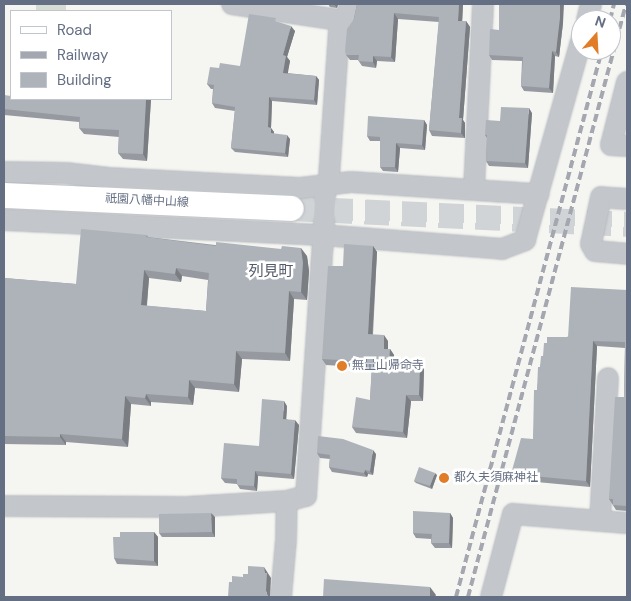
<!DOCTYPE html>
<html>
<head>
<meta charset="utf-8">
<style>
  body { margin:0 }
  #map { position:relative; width:631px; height:601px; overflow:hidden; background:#f5f6f2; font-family:"DM Sans","Noto Sans JP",sans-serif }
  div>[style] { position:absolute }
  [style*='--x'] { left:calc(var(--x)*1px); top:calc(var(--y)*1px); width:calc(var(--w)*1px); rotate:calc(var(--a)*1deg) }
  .green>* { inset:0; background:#d5dcd3 }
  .major-tunnel>* { height:25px; margin-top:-12.5px; transform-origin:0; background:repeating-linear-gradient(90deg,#d1d4d6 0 25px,transparent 0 37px) }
  .roads { filter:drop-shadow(0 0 1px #b6b9be) drop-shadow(0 0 1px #b6b9be) }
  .minor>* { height:20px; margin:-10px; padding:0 10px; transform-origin:10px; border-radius:10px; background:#c3c6ca }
  .major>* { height:25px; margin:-12.5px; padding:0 12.5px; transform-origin:12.5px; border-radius:12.5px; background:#fff }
  .rail>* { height:4px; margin-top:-2px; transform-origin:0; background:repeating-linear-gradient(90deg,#a4a7af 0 8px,transparent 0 12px) }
  .minor-bridge>* { height:20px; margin:-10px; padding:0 10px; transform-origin:10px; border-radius:10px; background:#c3c6ca }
  .wall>* { inset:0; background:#969aa0 }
  .shaded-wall>* { inset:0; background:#7a7d82 }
  .building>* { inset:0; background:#aeb3ba }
  .dots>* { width:14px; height:14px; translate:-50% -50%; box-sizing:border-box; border:2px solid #fff; border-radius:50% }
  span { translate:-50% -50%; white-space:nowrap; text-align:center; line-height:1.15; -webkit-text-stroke:5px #fff; paint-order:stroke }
  .street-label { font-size:12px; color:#656f83 }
  .poi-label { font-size:12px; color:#656f83 }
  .left { translate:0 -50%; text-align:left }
  .quarter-label { font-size:15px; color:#535a68 }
  .frame { position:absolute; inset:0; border:5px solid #656f83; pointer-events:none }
  .legend { position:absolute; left:10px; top:10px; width:162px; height:90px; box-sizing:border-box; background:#fff; border:1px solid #c1c5cd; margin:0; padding:6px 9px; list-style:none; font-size:15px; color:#656f83 }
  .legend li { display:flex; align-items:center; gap:10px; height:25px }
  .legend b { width:25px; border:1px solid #c1c5cd }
  .north { position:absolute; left:571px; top:10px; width:50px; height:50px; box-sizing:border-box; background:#fff; border:1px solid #c1c5cd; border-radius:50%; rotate:19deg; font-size:14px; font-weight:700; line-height:20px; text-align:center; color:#656f83 }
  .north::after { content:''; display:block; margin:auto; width:18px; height:22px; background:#e17c27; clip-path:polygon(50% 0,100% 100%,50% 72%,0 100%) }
</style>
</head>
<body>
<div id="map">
  <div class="green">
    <div style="clip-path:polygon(36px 4px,66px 4px,66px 11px,36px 11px)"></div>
  </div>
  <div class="major-tunnel">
    <div style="--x:291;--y:208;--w:336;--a:2.7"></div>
  </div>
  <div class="roads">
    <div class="minor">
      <div style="--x:232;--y:4;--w:115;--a:8.5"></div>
      <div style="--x:587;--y:20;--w:16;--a:-76"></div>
      <div style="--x:627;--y:82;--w:65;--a:104.3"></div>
      <div style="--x:611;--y:145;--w:16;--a:4"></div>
      <div style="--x:4;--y:172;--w:62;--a:0.9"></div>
      <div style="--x:66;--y:173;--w:43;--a:6.6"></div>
      <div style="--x:109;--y:178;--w:191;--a:3"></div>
      <div style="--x:300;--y:188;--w:51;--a:-6.7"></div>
      <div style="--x:351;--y:182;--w:188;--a:3.7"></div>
      <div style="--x:474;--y:189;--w:185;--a:-87.2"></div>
      <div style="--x:325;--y:196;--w:19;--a:-78"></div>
      <div style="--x:329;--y:177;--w:147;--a:-86.1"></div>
      <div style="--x:339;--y:30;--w:11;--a:-52"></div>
      <div style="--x:346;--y:21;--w:17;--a:-77"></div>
      <div style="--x:627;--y:199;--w:26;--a:-176"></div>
      <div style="--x:601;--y:197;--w:48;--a:102"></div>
      <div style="--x:591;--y:244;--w:8;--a:60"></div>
      <div style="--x:595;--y:251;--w:32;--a:5"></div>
      <div style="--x:4;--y:220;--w:318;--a:2.7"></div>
      <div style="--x:322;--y:235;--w:181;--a:4.4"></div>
      <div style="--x:502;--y:249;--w:25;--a:-21"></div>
      <div style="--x:525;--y:240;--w:207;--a:-74.3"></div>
      <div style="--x:4;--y:506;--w:183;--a:0.3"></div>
      <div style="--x:187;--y:507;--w:100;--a:-3.4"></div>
      <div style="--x:600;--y:521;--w:143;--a:-86.8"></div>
      <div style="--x:281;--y:597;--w:57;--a:-85"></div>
      <div style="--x:286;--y:540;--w:39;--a:-89"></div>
      <div style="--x:287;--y:501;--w:20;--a:-15"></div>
      <div style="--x:306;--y:496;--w:275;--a:-86.2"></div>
      <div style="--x:491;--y:597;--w:86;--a:-75.2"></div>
      <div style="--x:513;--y:514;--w:114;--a:4.5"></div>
    </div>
    <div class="major">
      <div style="--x:4;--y:195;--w:287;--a:2.6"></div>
    </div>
  </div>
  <div class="rail">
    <div style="--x:610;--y:20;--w:16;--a:-76"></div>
    <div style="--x:456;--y:597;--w:566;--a:-75.06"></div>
    <div style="--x:468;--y:597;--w:614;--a:-75.08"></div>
  </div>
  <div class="minor-bridge">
    <div style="--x:324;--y:219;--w:21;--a:-87"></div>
  </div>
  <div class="wall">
    <div style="clip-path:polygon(328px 4px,338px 4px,337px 8px,330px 7px)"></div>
    <div style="clip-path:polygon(357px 4px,463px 4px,462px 21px,466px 21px,470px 27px,463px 120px,465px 123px,465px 138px,432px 136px,429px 130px,439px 22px,398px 19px,395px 62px,377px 61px,376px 68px,362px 66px,358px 60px,350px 60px,346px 55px)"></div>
    <div style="clip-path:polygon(279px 23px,295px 31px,287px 57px,290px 61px,287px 73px,316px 76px,319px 80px,317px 105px,272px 101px,271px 128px,274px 132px,274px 134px,290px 139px,288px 157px,235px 152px,231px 148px,235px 111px,215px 108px,212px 103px,213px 89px,211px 89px,207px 84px,219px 68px,240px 66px)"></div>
    <div style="clip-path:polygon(563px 23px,559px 57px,555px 56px,553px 93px,524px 91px,521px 86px,522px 61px,492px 60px,489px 55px,499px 30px)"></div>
    <div style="clip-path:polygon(4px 95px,11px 99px,151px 99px,147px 161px,123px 159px,118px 153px,119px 137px,84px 134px,79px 128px,79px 122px,4px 115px)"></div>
    <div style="clip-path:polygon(532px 113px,528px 168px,489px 166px,486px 161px,487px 138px,485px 135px,500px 121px)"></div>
    <div style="clip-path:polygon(424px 120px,427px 125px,425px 150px,400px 148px,398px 172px,383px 171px,380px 167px,380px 141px,370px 141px,367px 136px)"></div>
    <div style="clip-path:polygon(evenodd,147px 235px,148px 237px,307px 256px,309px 271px,307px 300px,294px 299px,290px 361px,242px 359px,239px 392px,195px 388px,193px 405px,151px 402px,151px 406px,131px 404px,128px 447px,66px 442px,66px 445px,4px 444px,4px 278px,76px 284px,147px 235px,182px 276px,208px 280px,206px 311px,147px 306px,149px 278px,181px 282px,182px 276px)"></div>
    <div style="clip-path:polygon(373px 246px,377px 252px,373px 335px,388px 341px,388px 349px,390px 349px,394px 355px,394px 361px,424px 368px,423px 401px,411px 401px,407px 438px,356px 433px,352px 427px,370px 400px,372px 368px,326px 365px,322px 359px,343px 266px)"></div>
    <div style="clip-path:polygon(627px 290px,627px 511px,616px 510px,609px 499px,624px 397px,625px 348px,597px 346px,590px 487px,515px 480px,511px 474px,533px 439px,537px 390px,540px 367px,543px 356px)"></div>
    <div style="clip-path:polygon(287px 406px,286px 419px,299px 425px,294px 479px,258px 476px,257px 491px,240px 489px,237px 484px,225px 483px,221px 478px,259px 446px)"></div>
    <div style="clip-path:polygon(317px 453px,376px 454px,373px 475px,368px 474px,367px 477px,332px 472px,329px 467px,330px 459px,320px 458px)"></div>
    <div style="clip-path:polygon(437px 475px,432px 489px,416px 483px,414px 481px)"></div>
    <div style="clip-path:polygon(450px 513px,453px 518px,452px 548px,435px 548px,431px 543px,431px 539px,416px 538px,413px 533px)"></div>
    <div style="clip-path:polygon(215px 517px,215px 537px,162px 537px,159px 533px)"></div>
    <div style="clip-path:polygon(154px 532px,158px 537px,158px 566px,117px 564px,114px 558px,120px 537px)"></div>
  </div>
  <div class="shaded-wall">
    <div style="clip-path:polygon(334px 4px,338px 4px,337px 8px)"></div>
    <div style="clip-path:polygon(459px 4px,463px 4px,462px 26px,458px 21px)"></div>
    <div style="clip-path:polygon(560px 4px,564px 4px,563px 23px,559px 57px,556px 52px)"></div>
    <div style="clip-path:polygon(394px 13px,398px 19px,395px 62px,391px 57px)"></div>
    <div style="clip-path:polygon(466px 21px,470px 27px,463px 120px,465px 123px,465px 138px,461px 133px,459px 118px)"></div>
    <div style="clip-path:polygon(291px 26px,295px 31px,287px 57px,290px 61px,287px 78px,283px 73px,283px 55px)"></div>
    <div style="clip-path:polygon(552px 51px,555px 56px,553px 93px,549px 88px)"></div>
    <div style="clip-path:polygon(373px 56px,377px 61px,376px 68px,373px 62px)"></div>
    <div style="clip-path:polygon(316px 76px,319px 80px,317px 105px,314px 100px)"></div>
    <div style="clip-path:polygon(269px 97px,272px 101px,271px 128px,274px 132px,274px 138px,268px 127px)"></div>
    <div style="clip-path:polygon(146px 99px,151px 99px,147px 161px,143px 154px)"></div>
    <div style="clip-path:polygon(529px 108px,532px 113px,528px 168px,525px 163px)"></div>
    <div style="clip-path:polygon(424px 120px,427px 125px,425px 150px,422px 145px)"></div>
    <div style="clip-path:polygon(287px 135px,290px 139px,288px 157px,285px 153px)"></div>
    <div style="clip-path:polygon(396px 143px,400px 148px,398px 172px,395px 167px)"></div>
    <div style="clip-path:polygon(373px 246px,377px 252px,372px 340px,368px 334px)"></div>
    <div style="clip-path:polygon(301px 248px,307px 256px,309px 271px,307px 300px,301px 292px)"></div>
    <div style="clip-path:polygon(176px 268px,182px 276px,181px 282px,175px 274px)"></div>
    <div style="clip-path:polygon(144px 270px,149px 278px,146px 313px,141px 305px)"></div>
    <div style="clip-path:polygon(289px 291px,294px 299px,290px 361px,285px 353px)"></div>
    <div style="clip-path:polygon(384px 335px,388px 341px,388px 355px,384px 349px)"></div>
    <div style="clip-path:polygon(593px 341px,597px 346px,590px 487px,586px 481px)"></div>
    <div style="clip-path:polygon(390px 349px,394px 355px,394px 367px,389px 361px)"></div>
    <div style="clip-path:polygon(236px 351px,242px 359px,239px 392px,234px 384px)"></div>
    <div style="clip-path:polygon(420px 362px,424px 368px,423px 401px,419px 395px)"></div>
    <div style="clip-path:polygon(189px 380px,195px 388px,193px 405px,188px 397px)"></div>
    <div style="clip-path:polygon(146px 394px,151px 402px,151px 406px,145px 398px)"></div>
    <div style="clip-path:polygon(406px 395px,411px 401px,407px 438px,403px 432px)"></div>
    <div style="clip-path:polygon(125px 396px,131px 404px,128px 447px,122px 439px)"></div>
    <div style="clip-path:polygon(284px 401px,287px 406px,286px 424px,283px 419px)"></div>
    <div style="clip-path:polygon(295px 420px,299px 425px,294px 479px,291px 474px)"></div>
    <div style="clip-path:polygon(60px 434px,66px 442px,66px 445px,60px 437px)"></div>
    <div style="clip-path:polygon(373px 450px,376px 454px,373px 475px,370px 471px)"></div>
    <div style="clip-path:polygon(365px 470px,368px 474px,367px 477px,364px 473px)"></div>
    <div style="clip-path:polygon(255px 471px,258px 476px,257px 491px,254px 486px)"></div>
    <div style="clip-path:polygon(435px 473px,437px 475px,432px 489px,430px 486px)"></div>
    <div style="clip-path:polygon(211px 513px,215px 517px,215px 537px,212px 532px)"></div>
    <div style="clip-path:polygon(450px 513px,453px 518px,452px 548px,449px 543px)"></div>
    <div style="clip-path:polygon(154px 532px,158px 537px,158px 566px,154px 561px)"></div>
    <div style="clip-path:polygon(264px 567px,271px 578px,270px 597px,268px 597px,266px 591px)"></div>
    <div style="clip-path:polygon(430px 587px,436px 595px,435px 597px,430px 597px)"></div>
  </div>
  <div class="building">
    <div style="clip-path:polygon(357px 4px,459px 4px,458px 21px,466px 21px,459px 118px,462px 118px,461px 133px,429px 130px,439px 17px,394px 13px,391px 57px,373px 56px,373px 62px,358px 61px,359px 55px,346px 55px,345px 51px,347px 29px,354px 19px)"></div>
    <div style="clip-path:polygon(499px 4px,560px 4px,560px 18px,556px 52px,552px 51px,549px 88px,521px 86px,523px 57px,489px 55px,490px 29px,499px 30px)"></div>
    <div style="clip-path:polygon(249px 14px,276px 18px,275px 21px,291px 26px,283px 55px,286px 56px,283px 73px,316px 76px,314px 100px,269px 97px,268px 127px,271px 128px,271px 133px,287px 135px,285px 153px,231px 148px,235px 107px,212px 103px,214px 85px,207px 84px,210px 67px,219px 68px,220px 63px,240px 66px)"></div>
    <div style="clip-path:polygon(4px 95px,11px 96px,11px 99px,146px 99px,143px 154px,118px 153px,119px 130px,79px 128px,80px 117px,4px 109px)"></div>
    <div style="clip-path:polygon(501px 107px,529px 108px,525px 163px,486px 161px,487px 135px,485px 135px,486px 120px,500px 121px)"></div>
    <div style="clip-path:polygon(368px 116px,424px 120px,422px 145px,396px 143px,395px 167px,380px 167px,380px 137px,367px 136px)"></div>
    <div style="clip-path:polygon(evenodd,81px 229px,147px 235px,146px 237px,216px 246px,216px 242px,281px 249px,282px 246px,301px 248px,303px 263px,301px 292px,289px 291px,285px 353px,236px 351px,234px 384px,189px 380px,188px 397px,146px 394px,145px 398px,125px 396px,122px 439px,60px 434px,60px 437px,4px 436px,4px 278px,76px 284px,81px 229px,176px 268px,209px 273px,206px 311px,141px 305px,144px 270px,175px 274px,176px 268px)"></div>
    <div style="clip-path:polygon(344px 244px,373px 246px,368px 334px,384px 335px,384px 349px,390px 349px,389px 361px,420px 362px,419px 395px,406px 395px,403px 432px,352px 427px,356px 397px,370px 400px,372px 362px,322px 359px,328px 266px,343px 266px)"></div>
    <div style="clip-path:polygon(571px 287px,627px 290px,627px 506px,613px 505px,613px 499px,609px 499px,615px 397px,624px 397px,625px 342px,593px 341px,586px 481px,511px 474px,521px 438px,533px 439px,534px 390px,537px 390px,538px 367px,540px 367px,541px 356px,543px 356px,544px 343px,547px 343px,547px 337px,568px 337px)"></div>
    <div style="clip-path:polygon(262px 399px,284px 401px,283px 419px,295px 420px,291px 474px,255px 471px,254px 486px,237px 485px,237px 479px,221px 478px,224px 443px,259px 446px)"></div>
    <div style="clip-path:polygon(318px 436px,343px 439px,373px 450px,370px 471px,365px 470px,364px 473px,329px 467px,330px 455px,317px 453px)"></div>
    <div style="clip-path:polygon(419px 467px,435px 473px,430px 486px,414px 481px)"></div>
    <div style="clip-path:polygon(413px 511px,450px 513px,449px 543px,431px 543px,432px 534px,413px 533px)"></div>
    <div style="clip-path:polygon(211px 513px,212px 532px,159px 533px,159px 514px)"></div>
    <div style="clip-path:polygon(120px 532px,154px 532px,154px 561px,114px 558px,113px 537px,120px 537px)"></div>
    <div style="clip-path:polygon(248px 566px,264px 567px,264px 573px,267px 573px,266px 591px,268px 597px,228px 597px,229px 582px,232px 582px,232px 576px,243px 577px,243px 574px,248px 574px)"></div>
    <div style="clip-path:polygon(324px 579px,430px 587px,430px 597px,323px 597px)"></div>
  </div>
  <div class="dots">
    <div style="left:342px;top:366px;background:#e17c27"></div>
    <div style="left:444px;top:478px;background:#e17c27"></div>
  </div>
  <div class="street-label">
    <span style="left:147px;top:201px;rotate:3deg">祇園八幡中山線</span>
  </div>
  <div class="poi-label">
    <span class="left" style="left:352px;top:366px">無量山帰命寺</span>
    <span class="left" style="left:454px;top:478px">都久夫須麻神社</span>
  </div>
  <div class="quarter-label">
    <span style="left:271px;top:272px">列見町</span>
  </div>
  <div class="frame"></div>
  <ul class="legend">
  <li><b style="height:6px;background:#fff"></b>Road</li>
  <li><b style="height:6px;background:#a4a7af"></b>Railway</li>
  <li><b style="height:14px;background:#aeb3ba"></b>Building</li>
  </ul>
  <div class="north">N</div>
</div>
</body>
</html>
